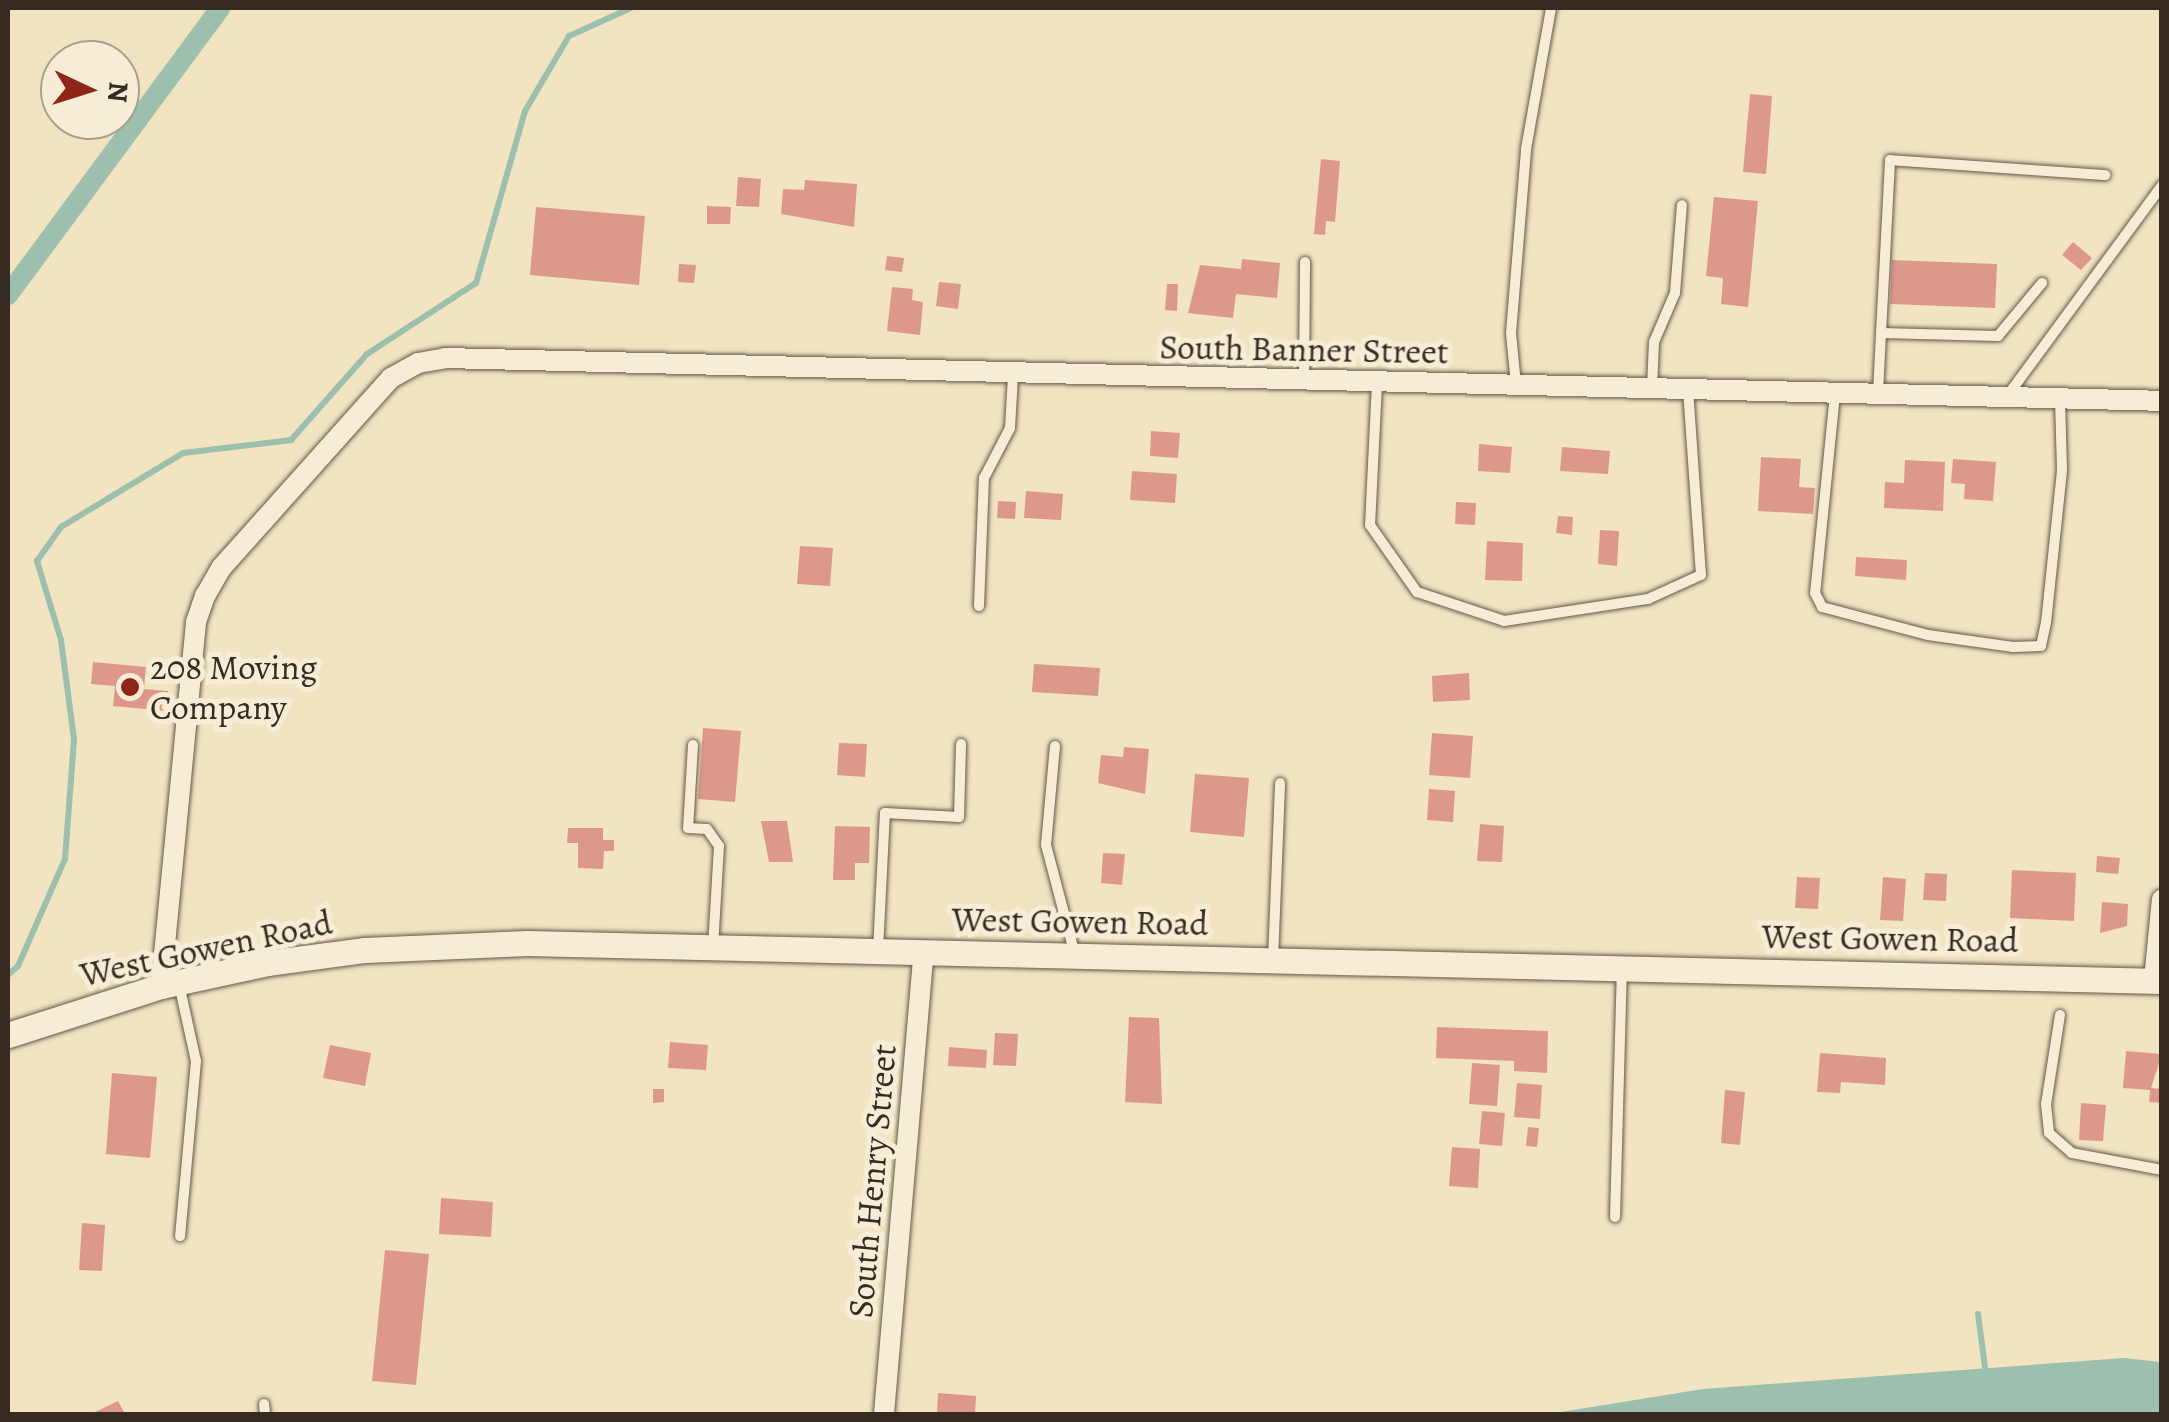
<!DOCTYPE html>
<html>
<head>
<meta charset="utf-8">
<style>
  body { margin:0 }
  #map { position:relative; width:2169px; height:1422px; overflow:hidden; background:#f2e4c0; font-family:Alegreya,serif }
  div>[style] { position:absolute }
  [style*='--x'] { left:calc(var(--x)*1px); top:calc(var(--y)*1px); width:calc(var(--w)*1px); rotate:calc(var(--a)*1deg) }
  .water>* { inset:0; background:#9cbfae }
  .stream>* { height:6px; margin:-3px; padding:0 3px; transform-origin:3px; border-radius:3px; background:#9cbfae }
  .canal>* { height:20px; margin:-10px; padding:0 10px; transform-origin:10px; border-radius:10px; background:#9cbfae }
  .building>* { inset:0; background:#dd988c }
  .roads { filter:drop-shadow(0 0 2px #65584a) drop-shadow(0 0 2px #65584a) }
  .service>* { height:10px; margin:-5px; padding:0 5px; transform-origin:5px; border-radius:5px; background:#f7edd6 }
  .minor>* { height:20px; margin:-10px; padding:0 10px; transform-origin:10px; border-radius:10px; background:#f7edd6 }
  .tertiary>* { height:25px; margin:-12.5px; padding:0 12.5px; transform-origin:12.5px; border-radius:12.5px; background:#f7edd6 }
  .dots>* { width:28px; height:28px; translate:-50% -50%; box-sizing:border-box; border:5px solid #f7edd6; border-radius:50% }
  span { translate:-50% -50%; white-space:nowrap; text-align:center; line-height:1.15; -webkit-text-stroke:10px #f7edd6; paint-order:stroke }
  .street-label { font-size:35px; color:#362a22 }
  .poi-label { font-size:35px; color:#362a22 }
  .left { translate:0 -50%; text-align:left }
  .frame { position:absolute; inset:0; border:10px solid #362a22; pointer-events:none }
  .north { position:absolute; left:40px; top:40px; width:100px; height:100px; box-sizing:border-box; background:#f7edd6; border:2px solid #aa9f8e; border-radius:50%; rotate:94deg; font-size:28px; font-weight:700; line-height:40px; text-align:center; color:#362a22 }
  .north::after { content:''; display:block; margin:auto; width:35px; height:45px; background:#8f2418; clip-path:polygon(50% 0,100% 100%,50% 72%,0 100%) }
</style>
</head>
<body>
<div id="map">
  <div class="water">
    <div style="clip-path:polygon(2124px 1358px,2161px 1362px,2161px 1414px,1548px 1414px,1703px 1389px)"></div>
  </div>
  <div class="stream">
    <div style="--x:8;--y:975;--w:13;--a:-42"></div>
    <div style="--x:18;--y:966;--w:117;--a:-66.3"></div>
    <div style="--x:65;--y:859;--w:120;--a:-85.7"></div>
    <div style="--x:74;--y:739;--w:100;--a:-97.5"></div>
    <div style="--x:61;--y:640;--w:83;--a:-106.9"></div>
    <div style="--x:37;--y:561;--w:42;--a:-54.8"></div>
    <div style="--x:61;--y:527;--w:143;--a:-31.2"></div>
    <div style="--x:183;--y:453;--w:109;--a:-6.9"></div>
    <div style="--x:291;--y:440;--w:115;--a:-48.5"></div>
    <div style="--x:367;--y:354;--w:130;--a:-33.1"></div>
    <div style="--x:476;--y:283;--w:179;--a:-74.1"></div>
    <div style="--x:525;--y:111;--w:87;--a:-59.6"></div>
    <div style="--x:569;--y:36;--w:68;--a:-24.3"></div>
    <div style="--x:1978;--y:1314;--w:53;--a:82.5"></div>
  </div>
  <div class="canal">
    <div style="--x:8;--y:295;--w:357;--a:-53.5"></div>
  </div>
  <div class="building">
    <div style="clip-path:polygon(1750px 94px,1772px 96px,1766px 174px,1743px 172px)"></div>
    <div style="clip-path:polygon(1321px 159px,1340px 161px,1335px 222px,1326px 221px,1325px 235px,1314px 234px)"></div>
    <div style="clip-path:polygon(738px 177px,761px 179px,759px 207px,736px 206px)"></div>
    <div style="clip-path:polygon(805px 180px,857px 184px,854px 227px,781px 214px,783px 189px,804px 190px)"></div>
    <div style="clip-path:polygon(1714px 197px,1758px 201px,1748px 307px,1721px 304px,1723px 278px,1706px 276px)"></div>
    <div style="clip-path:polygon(707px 206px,731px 207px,730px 224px,707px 224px)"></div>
    <div style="clip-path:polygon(536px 207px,645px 216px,639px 285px,530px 275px)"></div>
    <div style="clip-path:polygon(2073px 242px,2092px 258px,2081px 270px,2062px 255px)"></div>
    <div style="clip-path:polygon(887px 256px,904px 258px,902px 272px,885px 270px)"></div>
    <div style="clip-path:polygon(1242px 259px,1280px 263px,1277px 298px,1236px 294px,1233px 318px,1188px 313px,1200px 265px,1241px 269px)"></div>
    <div style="clip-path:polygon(1892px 260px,1997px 264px,1995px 308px,1890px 304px)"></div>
    <div style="clip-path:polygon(679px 264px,696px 265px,694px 283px,678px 282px)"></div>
    <div style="clip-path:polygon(939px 282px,961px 284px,958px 309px,936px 306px)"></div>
    <div style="clip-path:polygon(1167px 284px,1178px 284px,1177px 311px,1165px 310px)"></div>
    <div style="clip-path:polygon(892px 287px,913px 289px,912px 300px,923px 302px,920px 335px,887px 331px)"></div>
    <div style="clip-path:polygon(1151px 431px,1180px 433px,1178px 458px,1150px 456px)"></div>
    <div style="clip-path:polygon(1479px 444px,1512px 447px,1510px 473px,1478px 471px)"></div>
    <div style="clip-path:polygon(1562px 447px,1610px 451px,1608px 474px,1560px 471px)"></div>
    <div style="clip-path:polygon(1761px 457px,1801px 459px,1799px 487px,1815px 488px,1813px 514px,1758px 511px)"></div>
    <div style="clip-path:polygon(1953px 459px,1996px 462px,1993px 501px,1964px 499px,1965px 484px,1951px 483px)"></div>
    <div style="clip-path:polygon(1905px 460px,1945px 462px,1943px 511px,1884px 508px,1885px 482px,1904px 483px)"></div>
    <div style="clip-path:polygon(1132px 471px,1177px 474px,1175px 503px,1130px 500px)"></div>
    <div style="clip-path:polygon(1026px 491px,1063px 494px,1061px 520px,1024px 518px)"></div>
    <div style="clip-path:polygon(998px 501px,1016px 502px,1015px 519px,997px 518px)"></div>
    <div style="clip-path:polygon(1456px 502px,1476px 503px,1475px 525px,1455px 524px)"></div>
    <div style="clip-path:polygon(1558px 516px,1573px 517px,1572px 535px,1556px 533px)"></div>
    <div style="clip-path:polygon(1600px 530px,1619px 531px,1617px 566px,1598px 564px)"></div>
    <div style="clip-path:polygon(1487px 541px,1523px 543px,1522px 581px,1485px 580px)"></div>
    <div style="clip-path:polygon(800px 546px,833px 548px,830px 586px,797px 584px)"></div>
    <div style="clip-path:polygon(1856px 557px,1907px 560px,1906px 580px,1855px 576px)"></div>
    <div style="clip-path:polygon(93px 662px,146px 667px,144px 689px,168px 691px,167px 711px,113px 706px,115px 686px,91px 684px)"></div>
    <div style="clip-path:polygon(1034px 664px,1100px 668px,1098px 696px,1032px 692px)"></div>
    <div style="clip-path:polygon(1469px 673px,1470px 700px,1433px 702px,1432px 676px)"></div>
    <div style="clip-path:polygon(703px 728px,741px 731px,735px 802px,698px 799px)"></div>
    <div style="clip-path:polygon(1432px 733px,1473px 736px,1470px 778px,1429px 775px)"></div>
    <div style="clip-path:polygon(839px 743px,867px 744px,865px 777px,837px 775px)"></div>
    <div style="clip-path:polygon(1124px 747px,1149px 749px,1145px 794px,1098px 783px,1101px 755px,1123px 757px)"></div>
    <div style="clip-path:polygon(1195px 774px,1249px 778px,1244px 837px,1190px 832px)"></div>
    <div style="clip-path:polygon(1429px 789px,1455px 791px,1453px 822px,1427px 820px)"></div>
    <div style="clip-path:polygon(761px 821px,787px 821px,793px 862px,769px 862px)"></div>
    <div style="clip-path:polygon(1480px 824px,1504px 826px,1502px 862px,1477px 861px)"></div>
    <div style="clip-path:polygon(835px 826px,870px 827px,869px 863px,855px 863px,855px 880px,833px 880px)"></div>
    <div style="clip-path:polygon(568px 828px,603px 828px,603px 840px,614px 840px,614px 851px,604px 851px,603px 869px,578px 868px,578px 843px,567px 843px)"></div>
    <div style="clip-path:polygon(1103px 853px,1125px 854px,1122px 885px,1101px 883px)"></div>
    <div style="clip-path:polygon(2097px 856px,2120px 858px,2118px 874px,2096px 872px)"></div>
    <div style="clip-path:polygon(2012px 870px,2076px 873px,2074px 921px,2010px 918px)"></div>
    <div style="clip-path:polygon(1925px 873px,1947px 874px,1946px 901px,1923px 900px)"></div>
    <div style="clip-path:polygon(1797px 877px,1820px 878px,1818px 909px,1795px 908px)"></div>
    <div style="clip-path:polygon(1883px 877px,1906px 879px,1903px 921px,1880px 920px)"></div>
    <div style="clip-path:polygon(2102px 902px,2128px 904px,2127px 926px,2100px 933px)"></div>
    <div style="clip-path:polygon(1129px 1017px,1159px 1018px,1162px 1104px,1125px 1102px)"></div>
    <div style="clip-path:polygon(1437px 1027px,1548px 1031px,1547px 1073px,1514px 1071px,1514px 1061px,1436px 1058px)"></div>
    <div style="clip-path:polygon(995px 1033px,1018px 1034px,1016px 1066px,993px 1065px)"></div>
    <div style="clip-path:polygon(670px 1042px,708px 1045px,706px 1070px,668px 1068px)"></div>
    <div style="clip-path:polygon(330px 1045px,371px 1053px,365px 1086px,323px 1078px)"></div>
    <div style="clip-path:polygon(949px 1047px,987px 1050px,986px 1068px,948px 1066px)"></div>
    <div style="clip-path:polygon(2126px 1051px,2162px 1054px,2151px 1088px,2162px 1089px,2162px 1103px,2149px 1102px,2150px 1090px,2123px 1088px)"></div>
    <div style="clip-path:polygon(1820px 1053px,1886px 1058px,1885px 1085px,1841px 1082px,1840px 1093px,1817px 1092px)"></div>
    <div style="clip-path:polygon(1472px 1063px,1500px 1065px,1497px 1106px,1469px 1104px)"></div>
    <div style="clip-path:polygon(112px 1073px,157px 1077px,150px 1158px,106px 1154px)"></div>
    <div style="clip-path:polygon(1517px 1083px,1542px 1085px,1540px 1119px,1514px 1117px)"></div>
    <div style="clip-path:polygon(653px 1089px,664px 1089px,664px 1102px,653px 1103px)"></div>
    <div style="clip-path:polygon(1725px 1090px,1745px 1092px,1740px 1145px,1721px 1143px)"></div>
    <div style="clip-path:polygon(2081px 1103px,2106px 1105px,2103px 1141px,2079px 1140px)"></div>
    <div style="clip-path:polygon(1482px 1111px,1505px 1113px,1502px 1146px,1479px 1144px)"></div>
    <div style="clip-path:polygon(1528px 1127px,1539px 1128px,1537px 1147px,1526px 1146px)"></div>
    <div style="clip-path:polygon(1452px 1147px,1480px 1149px,1478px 1188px,1449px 1186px)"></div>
    <div style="clip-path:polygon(441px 1198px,493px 1202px,491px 1237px,439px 1234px)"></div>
    <div style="clip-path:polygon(82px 1223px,105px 1225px,102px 1271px,79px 1270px)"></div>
    <div style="clip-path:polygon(385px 1250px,429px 1254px,416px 1385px,372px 1381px)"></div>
    <div style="clip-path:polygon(938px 1393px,976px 1396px,975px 1414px,937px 1414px)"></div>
    <div style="clip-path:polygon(118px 1401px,125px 1414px,91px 1414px)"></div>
  </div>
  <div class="roads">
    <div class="service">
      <div style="--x:1881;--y:333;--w:173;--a:-87"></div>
      <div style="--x:1890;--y:160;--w:216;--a:4"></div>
      <div style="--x:1304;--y:381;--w:119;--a:-89.5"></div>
      <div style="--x:1377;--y:383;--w:142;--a:92.8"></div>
      <div style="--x:1370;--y:525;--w:82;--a:55"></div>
      <div style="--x:1417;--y:592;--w:92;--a:18.4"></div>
      <div style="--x:1504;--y:621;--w:146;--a:-8.7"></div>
      <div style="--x:1648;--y:599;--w:58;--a:-24.4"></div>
      <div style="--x:1701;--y:575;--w:186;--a:-94"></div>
      <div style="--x:1516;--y:385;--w:52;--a:-95.5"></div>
      <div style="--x:1511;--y:333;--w:185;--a:-85.3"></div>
      <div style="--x:1526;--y:149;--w:143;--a:-79.9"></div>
      <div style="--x:1652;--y:388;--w:46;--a:-87.5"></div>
      <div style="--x:1654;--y:342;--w:53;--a:-66.8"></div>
      <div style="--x:1675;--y:293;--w:88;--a:-85.5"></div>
      <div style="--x:1878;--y:393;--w:60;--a:-87.1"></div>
      <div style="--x:1881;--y:333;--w:117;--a:1.5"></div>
      <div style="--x:1998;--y:336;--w:69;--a:-50.3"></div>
      <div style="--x:1835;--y:394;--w:200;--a:95.7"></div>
      <div style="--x:1815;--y:593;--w:16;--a:63"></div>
      <div style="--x:1822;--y:607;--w:110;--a:14.8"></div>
      <div style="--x:1928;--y:635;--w:86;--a:8"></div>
      <div style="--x:2013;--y:647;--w:28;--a:-2"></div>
      <div style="--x:2041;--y:646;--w:24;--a:-78"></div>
      <div style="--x:2046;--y:623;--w:154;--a:-84"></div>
      <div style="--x:2062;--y:470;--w:71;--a:-91.6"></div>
      <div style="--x:2008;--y:395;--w:260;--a:-53.7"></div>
      <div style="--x:979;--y:606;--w:128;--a:-87.8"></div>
      <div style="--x:984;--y:478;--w:56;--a:-62.5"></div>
      <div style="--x:1010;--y:428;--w:52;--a:-86.7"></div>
      <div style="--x:693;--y:745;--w:83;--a:93.4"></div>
      <div style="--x:688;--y:828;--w:19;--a:3"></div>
      <div style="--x:707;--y:829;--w:21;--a:55"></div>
      <div style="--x:719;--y:846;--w:100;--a:93.4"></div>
      <div style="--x:1055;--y:746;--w:99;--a:95.2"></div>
      <div style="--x:1046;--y:845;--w:114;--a:75.2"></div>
      <div style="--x:878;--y:950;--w:137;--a:-87.1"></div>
      <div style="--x:885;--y:813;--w:74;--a:3.1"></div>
      <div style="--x:959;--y:817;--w:73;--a:-88.4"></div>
      <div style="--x:1273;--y:960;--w:177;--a:-87.7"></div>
      <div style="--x:179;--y:984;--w:79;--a:77.6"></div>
      <div style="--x:196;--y:1061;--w:176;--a:95.2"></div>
      <div style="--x:2060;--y:1015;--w:90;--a:98.9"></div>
      <div style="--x:2046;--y:1104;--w:29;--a:84"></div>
      <div style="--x:2049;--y:1133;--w:30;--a:41"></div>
      <div style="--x:2072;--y:1153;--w:92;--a:10.7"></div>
      <div style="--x:1615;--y:1217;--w:249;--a:-88.4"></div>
      <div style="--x:264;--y:1404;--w:10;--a:84"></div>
    </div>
    <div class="minor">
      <div style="--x:2154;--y:980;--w:81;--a:-84.4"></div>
      <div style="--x:161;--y:986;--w:366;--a:-84.5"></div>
      <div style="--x:196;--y:622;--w:28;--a:-71"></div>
      <div style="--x:205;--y:596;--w:34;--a:-60"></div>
      <div style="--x:222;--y:567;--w:254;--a:-48.2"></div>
      <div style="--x:391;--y:378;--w:31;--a:-29"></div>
      <div style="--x:418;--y:363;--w:27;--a:-10"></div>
      <div style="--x:445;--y:358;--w:1718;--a:1.43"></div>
      <div style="--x:884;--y:1414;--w:464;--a:-85.1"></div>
    </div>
    <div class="tertiary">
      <div style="--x:8;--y:1035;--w:161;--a:-17.8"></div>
      <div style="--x:161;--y:986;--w:108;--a:-12.2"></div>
      <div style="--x:267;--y:963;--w:99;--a:-7.6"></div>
      <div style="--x:365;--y:950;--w:162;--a:-2.5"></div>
      <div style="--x:527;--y:943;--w:1635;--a:1.33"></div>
    </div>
  </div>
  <div class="dots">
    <div style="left:130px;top:687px;background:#8f2418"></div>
  </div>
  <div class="street-label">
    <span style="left:1304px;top:349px;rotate:1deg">South Banner Street</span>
    <span style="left:1080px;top:921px;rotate:1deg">West Gowen Road</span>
    <span style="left:1890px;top:938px;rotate:1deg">West Gowen Road</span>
    <span style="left:206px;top:948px;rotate:-12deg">West Gowen Road</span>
    <span style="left:872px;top:1181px;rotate:-85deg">South Henry Street</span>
  </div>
  <div class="poi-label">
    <span class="left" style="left:150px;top:687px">208 Moving<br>Company</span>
  </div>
  <div class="frame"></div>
  <div class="north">N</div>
</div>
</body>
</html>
